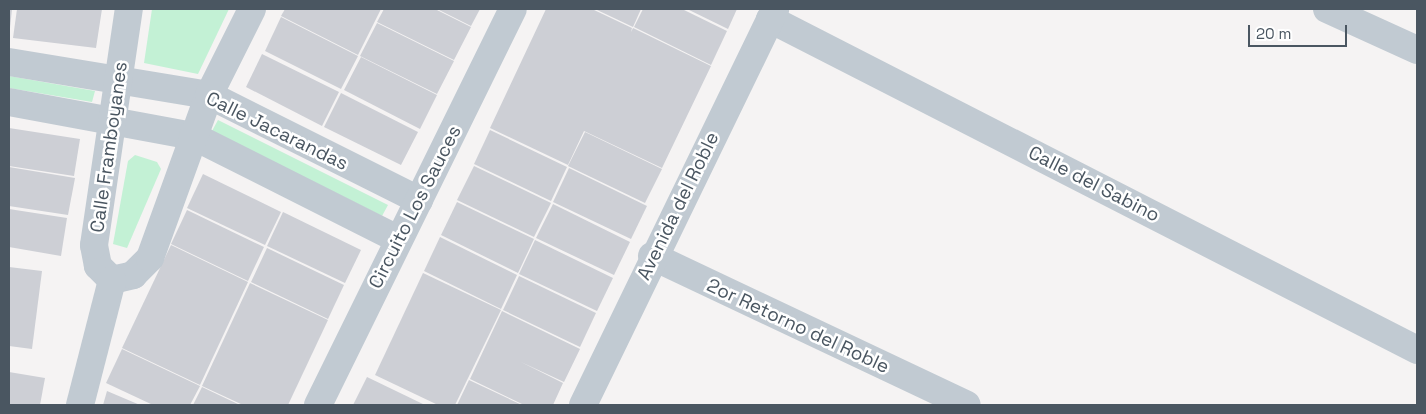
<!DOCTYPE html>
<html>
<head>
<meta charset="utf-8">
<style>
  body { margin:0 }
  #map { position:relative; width:1426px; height:414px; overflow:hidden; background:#f5f3f3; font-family:"Space Grotesk",sans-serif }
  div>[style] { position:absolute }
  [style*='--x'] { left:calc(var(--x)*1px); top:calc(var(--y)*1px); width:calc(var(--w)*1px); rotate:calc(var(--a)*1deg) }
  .green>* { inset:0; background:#c3f1d5 }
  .building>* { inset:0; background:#cdcfd5 }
  .minor>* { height:28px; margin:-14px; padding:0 14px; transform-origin:14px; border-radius:14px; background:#c1cad2 }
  span { translate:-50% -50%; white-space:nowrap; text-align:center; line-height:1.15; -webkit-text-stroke:5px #fff; paint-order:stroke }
  .street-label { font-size:19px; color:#4a5661 }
  .frame { position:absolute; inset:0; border:10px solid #4a5661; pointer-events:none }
  .scale { position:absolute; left:1248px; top:25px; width:99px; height:22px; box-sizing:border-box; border:2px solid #4a5661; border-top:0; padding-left:6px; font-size:15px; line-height:18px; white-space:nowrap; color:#4a5661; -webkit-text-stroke:4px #fff; paint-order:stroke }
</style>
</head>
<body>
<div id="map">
  <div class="green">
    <div style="clip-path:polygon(152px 9px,229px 9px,198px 74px,144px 63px)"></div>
    <div style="clip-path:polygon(9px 76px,95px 91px,92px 102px,9px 88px)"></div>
    <div style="clip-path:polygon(218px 120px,388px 205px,382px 216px,212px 131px)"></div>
    <div style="clip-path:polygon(135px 155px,157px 162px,161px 169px,127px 248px,113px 244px,128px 161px)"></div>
  </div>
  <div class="building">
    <div style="clip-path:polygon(9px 9px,12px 9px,10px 28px,9px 28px)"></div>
    <div style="clip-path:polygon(17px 9px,102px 9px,96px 48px,13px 38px)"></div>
    <div style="clip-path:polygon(285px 9px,381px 9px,358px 55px,281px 16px)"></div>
    <div style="clip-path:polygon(384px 9px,435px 9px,471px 27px,454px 60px,377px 22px)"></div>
    <div style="clip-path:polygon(437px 9px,480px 9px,471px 26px)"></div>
    <div style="clip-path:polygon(546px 9px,592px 9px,632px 28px,631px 32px,633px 28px,711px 66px,662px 168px,584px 131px,568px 165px,490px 128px)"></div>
    <div style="clip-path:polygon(595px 9px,641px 9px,633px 27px)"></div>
    <div style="clip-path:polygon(643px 9px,682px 9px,727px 31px,711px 65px,634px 27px)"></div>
    <div style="clip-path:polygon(687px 9px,737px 9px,728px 29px)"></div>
    <div style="clip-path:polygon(281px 17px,358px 56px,341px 89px,265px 51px)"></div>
    <div style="clip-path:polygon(377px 23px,454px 61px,437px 94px,360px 56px)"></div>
    <div style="clip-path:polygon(262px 54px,339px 92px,322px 126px,246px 87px)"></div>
    <div style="clip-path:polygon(361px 57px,437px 95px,420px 129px,344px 90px)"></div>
    <div style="clip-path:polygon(341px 93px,418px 132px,401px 165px,324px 127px)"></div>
    <div style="clip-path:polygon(9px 128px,80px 139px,74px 176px,9px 166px)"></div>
    <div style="clip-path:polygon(490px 130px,567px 167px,551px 201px,474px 164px)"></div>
    <div style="clip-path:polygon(585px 132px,662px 169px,645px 203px,568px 166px)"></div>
    <div style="clip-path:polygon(474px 166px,551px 203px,534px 237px,457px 200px)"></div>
    <div style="clip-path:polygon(9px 167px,75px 178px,68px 215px,9px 206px)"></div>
    <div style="clip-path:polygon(569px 168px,647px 206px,631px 239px,553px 202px)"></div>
    <div style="clip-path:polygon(203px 174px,281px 212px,265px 245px,187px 208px)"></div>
    <div style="clip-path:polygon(457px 202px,534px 239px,518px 273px,441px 235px)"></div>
    <div style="clip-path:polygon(553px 204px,630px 242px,614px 275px,536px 238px)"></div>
    <div style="clip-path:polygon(9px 209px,67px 218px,61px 256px,9px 247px)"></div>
    <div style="clip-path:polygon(187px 210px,264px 247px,248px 281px,171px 244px)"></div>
    <div style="clip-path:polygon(283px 212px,361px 250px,345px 283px,267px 246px)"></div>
    <div style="clip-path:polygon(440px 237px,517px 275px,501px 309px,424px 271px)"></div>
    <div style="clip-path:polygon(535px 240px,613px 278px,597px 311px,519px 274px)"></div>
    <div style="clip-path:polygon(171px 245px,248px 282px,200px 385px,122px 348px)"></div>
    <div style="clip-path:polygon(267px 248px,344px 285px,328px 319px,251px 282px)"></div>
    <div style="clip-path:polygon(9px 267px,42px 271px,32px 349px,9px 346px)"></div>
    <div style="clip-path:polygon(423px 273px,501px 310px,455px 405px,438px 405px,375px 375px)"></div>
    <div style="clip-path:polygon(519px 276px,596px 313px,580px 347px,503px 310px)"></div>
    <div style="clip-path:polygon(250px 283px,328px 320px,288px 405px,243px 405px,202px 386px)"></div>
    <div style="clip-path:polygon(502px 311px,580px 349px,564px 382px,521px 362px,563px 383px,553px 405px,524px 405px,470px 379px)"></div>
    <div style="clip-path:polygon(122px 349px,200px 386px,190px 405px,153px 405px,106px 383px)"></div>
    <div style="clip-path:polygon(9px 372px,45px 378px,40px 405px,9px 405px)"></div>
    <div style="clip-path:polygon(367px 377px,425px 405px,353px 405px)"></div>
    <div style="clip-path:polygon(469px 380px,522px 405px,457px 405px)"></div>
    <div style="clip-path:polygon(202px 387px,240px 405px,193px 405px)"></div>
    <div style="clip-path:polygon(107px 391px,140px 405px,103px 405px)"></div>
  </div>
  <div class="minor">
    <div style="--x:1327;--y:9;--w:99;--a:24.5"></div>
    <div style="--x:770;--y:19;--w:727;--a:27.09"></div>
    <div style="--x:9;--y:62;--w:203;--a:9.4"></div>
    <div style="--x:209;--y:95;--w:235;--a:26.6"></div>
    <div style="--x:9;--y:102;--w:187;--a:10.5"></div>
    <div style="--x:193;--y:136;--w:229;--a:26.7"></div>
    <div style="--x:652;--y:256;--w:348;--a:25.3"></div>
    <div style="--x:112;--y:280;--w:22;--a:-13"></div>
    <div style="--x:133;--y:275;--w:24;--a:-45"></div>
    <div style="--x:150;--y:258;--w:173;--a:-70.1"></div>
    <div style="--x:209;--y:95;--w:96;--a:-63.4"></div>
    <div style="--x:112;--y:280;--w:20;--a:-135"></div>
    <div style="--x:98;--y:266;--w:21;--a:-101"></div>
    <div style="--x:94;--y:245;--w:239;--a:-81.6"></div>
    <div style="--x:80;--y:405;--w:129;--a:-75.6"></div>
    <div style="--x:318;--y:405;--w:441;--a:-63.8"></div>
    <div style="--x:583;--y:405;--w:440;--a:-64.1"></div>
  </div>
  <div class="street-label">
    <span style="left:277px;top:131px;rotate:26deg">Calle Jacarandas</span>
    <span style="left:109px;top:147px;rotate:-82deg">Calle Framboyanes</span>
    <span style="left:1094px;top:184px;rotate:27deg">Calle del Sabino</span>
    <span style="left:678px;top:206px;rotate:-64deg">Avenida del Roble</span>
    <span style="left:415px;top:207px;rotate:-63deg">Circuito Los Sauces</span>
    <span style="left:798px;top:326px;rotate:25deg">2or Retorno del Roble</span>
  </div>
  <div class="frame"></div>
  <div class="scale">20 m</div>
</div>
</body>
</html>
